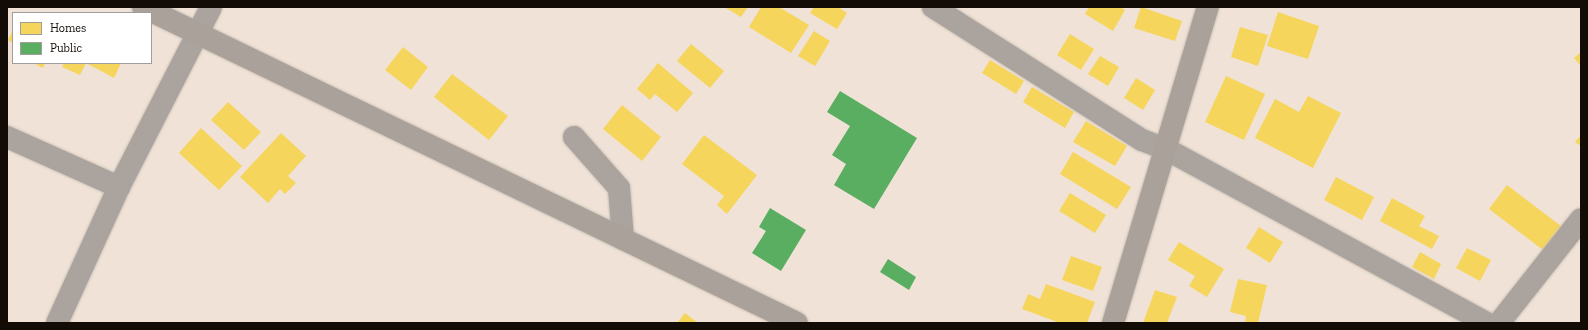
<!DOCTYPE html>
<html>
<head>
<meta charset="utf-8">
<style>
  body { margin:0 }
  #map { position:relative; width:1588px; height:330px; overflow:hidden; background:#f0e2d6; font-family:"Zilla Slab",serif }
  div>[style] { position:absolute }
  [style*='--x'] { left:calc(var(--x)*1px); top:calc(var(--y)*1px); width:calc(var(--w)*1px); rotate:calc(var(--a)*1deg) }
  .homes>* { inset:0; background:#f6d55c }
  .public>* { inset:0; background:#5aae61 }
  .roads { filter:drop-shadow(0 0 1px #cac0b7) drop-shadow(0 0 1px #cac0b7) }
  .street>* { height:22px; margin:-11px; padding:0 11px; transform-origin:11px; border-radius:11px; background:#aaa39e }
  .secondary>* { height:22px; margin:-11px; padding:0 11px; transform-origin:11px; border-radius:11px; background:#aaa29a }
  span { translate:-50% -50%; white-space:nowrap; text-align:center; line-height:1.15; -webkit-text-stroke:4px #fff; paint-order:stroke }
  .frame { position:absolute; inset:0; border:8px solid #130b05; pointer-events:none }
  .legend { position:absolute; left:12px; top:12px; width:140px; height:52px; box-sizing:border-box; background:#fff; border:1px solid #a19d9b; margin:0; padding:5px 7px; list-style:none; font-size:12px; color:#130b05 }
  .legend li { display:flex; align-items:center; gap:8px; height:20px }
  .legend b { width:20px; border:1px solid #a19d9b }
</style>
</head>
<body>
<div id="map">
  <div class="homes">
    <div style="clip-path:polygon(724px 7px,748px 7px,741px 17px)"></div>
    <div style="clip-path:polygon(761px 7px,779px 7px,809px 25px,791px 53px,749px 27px)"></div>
    <div style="clip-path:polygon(814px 7px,838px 7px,847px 13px,837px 29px,810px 13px)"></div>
    <div style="clip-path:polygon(1089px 7px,1120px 7px,1125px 10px,1113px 31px,1085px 14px)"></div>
    <div style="clip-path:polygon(1141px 7px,1182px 21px,1175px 41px,1134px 28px)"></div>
    <div style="clip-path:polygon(1278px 12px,1319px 26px,1308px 59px,1267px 46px)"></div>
    <div style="clip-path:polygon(1240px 27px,1268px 35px,1258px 66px,1231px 57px)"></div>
    <div style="clip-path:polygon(13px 30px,13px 43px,8px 40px)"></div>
    <div style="clip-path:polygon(814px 31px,830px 41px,815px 66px,798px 56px)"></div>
    <div style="clip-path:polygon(1070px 34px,1094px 49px,1081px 70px,1057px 55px)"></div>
    <div style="clip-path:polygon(691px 44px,724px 71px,710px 88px,677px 61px)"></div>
    <div style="clip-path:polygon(403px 47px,428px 67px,411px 90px,385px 70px)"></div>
    <div style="clip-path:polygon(1581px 52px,1581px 66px,1574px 58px)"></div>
    <div style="clip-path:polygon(1100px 56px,1119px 67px,1108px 86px,1088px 74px)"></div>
    <div style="clip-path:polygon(990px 60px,1024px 81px,1016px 94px,982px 73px)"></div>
    <div style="clip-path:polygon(33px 63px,45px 63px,43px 68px)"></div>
    <div style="clip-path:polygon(64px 63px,121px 63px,114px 78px,86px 63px,80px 75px,62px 67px)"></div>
    <div style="clip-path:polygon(658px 63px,693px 93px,677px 112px,655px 94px,650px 100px,637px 89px)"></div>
    <div style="clip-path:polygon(452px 74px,508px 116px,489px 140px,434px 97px)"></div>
    <div style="clip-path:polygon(1226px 76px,1265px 94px,1244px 140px,1205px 122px)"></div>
    <div style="clip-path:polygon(1136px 78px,1155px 90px,1143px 110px,1124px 98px)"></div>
    <div style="clip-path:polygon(1032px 87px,1074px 112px,1065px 128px,1023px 102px)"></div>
    <div style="clip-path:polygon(1308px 96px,1341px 113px,1313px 168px,1255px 138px,1275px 99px,1299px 112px)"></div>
    <div style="clip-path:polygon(228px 102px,261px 132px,244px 150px,211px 120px)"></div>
    <div style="clip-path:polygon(622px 105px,661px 137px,642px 161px,603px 129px)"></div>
    <div style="clip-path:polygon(1086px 121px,1127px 146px,1115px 166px,1073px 142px)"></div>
    <div style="clip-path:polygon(201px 128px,242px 166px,219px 190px,179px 153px)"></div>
    <div style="clip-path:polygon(281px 133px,306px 156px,288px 176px,296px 183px,285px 194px,280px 189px,268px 203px,240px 177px)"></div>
    <div style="clip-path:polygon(704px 135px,757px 175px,727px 214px,717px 205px,724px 196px,682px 164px)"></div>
    <div style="clip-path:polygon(1581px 135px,1581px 146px,1575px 142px)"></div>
    <div style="clip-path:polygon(1073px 152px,1131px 187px,1117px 209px,1060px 174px)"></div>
    <div style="clip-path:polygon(1336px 177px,1374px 197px,1362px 220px,1324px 200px)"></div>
    <div style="clip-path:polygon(1507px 185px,1561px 226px,1543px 250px,1489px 209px)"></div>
    <div style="clip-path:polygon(1070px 193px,1106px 215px,1095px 233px,1059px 211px)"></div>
    <div style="clip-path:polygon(1392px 198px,1425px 216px,1419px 226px,1439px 236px,1432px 249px,1380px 221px)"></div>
    <div style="clip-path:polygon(1259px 227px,1283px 242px,1270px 263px,1246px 248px)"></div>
    <div style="clip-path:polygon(1179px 242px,1224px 269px,1207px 297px,1189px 286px,1195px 276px,1168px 260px)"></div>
    <div style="clip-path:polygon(1467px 248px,1491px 260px,1480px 281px,1456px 268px)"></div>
    <div style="clip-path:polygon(1420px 252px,1441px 264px,1434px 279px,1412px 267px)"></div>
    <div style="clip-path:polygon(1071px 256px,1102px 267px,1093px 291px,1062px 280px)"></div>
    <div style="clip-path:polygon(1238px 279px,1267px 285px,1258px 323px,1245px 323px,1246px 316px,1230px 312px)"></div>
    <div style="clip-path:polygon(1046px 284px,1095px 302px,1087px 323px,1060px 323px,1022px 309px,1028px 294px,1040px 299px)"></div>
    <div style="clip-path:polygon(1155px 290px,1177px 297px,1167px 323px,1143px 323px)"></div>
    <div style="clip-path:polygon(685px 313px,698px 323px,677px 323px)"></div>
  </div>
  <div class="public">
    <div style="clip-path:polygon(840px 91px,917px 138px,874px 209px,834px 185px,846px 164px,832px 155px,850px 126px,827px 112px)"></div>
    <div style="clip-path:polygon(770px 208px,806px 230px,781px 271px,752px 253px,766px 231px,759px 227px)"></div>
    <div style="clip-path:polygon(888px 259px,916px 277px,909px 290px,880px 272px)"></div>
  </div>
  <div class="roads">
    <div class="street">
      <div style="--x:933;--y:7;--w:248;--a:32.5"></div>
      <div style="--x:1142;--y:140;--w:26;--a:21"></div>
      <div style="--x:1166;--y:149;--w:365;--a:28.5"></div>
      <div style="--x:7;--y:137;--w:123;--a:24.1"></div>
      <div style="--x:574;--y:137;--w:68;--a:48.6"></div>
      <div style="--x:619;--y:188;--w:51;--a:85.5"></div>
      <div style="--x:57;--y:323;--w:149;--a:-65.5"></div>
      <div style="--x:119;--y:187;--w:202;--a:-62.9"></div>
      <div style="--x:1499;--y:323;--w:132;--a:-51.7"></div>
    </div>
    <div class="secondary">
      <div style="--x:143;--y:7;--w:726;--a:25.79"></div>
      <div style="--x:1113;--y:323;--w:330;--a:-73.3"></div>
    </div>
  </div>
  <div class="frame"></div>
  <ul class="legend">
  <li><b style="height:11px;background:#f6d55c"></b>Homes</li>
  <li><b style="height:11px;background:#5aae61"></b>Public</li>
  </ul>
</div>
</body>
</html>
